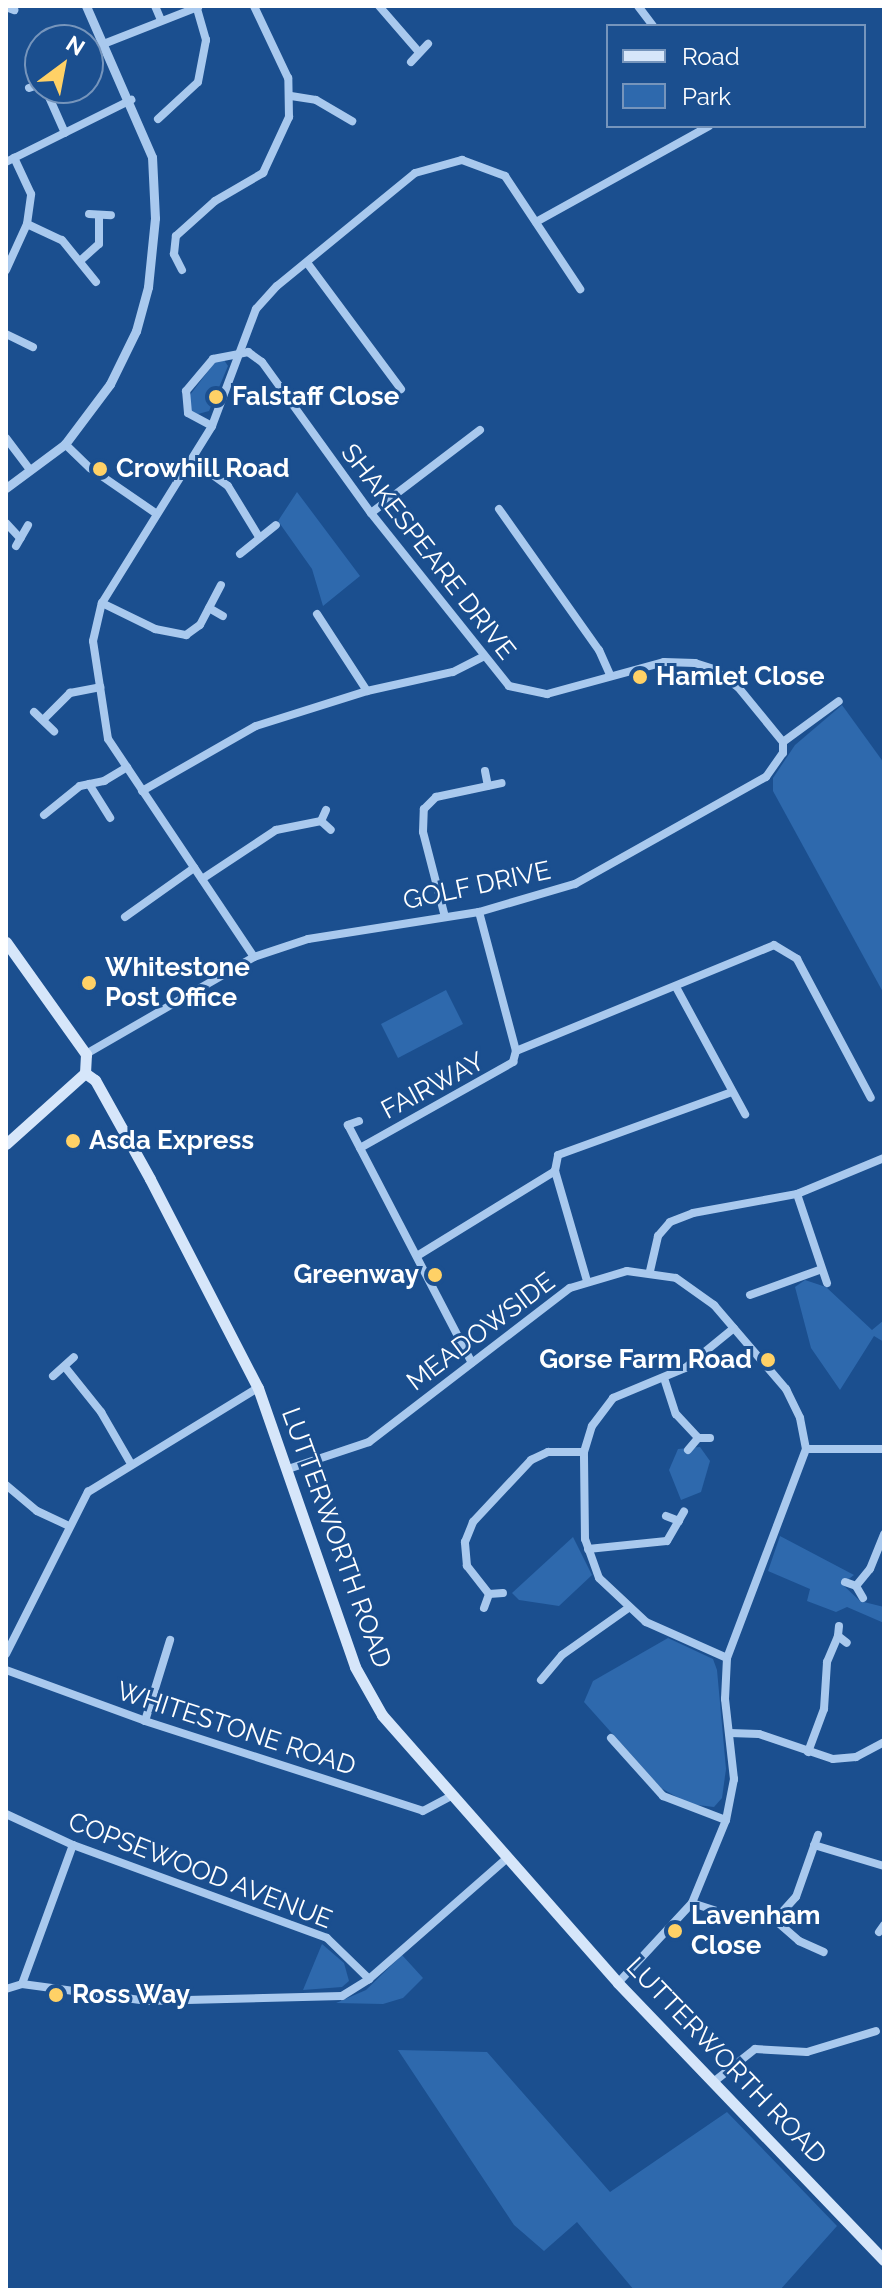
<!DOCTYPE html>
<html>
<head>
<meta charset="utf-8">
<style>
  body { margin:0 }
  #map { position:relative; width:890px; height:2296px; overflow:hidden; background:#1b4f8f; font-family:Raleway,sans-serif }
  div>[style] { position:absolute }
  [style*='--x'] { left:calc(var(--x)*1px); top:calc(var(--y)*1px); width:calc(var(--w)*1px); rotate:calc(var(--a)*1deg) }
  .green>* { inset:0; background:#2e69ad }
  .minor>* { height:8px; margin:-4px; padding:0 4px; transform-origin:4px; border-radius:4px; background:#a9c9ee }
  .tertiary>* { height:9px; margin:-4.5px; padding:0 4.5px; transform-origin:4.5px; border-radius:4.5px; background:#a9c9ee }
  .secondary>* { height:11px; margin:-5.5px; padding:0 5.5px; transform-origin:5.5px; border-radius:5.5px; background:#d6e6fa }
  .dots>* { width:22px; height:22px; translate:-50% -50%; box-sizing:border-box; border:4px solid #1b4f8f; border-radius:50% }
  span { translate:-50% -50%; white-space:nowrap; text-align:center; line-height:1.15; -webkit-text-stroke:6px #1b4f8f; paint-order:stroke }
  .poi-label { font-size:26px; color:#fff; font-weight:700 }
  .left { translate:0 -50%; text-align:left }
  .right { translate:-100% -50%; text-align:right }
  .street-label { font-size:26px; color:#fff }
  .frame { position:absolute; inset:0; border:8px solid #fff; pointer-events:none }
  .legend { position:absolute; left:606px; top:24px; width:260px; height:104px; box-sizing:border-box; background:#1b4f8f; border:2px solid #7695bc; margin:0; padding:10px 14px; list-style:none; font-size:24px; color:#fff }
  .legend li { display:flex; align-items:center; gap:16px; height:40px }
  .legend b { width:40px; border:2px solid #7695bc }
  .north { position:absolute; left:24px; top:24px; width:80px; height:80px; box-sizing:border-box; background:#1b4f8f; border:2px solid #7695bc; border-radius:50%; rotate:32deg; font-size:22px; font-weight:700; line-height:32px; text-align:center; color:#fff }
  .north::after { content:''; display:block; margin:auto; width:28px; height:36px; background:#ffd166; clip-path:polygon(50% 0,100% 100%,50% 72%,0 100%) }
</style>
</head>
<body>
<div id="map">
  <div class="green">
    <div style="clip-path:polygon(224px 360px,228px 366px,209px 411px,198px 414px,190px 410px,190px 395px,215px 362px)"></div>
    <div style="clip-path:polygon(297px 492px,360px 576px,323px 606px,312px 569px,278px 521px)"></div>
    <div style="clip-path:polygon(842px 705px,884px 763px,884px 994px,773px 791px,773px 778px,795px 745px)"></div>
    <div style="clip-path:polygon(446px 990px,463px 1024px,398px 1058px,381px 1024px)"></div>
    <div style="clip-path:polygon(805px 1280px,826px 1287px,872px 1330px,884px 1320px,884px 1342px,874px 1336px,840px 1390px,811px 1348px,795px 1287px)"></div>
    <div style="clip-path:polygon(700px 1447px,710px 1461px,701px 1492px,681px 1500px,669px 1470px,678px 1449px)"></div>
    <div style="clip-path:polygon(780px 1536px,854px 1575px,842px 1584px,860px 1601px,884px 1607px,884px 1623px,847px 1607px,836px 1612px,807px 1601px,810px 1589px,768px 1571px)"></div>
    <div style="clip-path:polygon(573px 1537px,592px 1575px,559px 1606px,519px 1600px,512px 1593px)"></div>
    <div style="clip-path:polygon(668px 1638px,713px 1659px,717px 1670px,726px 1769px,722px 1798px,714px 1807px,689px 1804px,661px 1788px,584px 1702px,593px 1681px)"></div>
    <div style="clip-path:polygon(322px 1944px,344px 1963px,349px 1981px,342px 1987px,303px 1990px)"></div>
    <div style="clip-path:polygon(402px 1955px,423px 1978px,403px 1998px,383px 2004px,336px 2003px,366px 1990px)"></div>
    <div style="clip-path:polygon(398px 2050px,487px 2052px,610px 2192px,727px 2112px,837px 2226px,780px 2290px,634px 2290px,577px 2222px,544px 2251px,514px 2225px)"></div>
  </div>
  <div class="minor">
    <div style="--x:155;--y:6;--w:15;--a:67"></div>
    <div style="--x:379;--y:6;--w:61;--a:49"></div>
    <div style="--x:638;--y:6;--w:25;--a:53"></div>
    <div style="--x:6;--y:7;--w:9;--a:21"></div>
    <div style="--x:106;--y:43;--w:99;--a:-21.4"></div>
    <div style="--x:411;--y:62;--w:25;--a:-47"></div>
    <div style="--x:29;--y:88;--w:12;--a:-20"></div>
    <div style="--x:45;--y:88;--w:49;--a:66"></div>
    <div style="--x:291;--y:96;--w:25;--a:9"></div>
    <div style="--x:316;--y:100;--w:42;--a:30.3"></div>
    <div style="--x:158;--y:119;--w:54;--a:-42.8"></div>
    <div style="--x:198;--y:82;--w:43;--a:-79.2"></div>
    <div style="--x:206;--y:40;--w:33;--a:-106"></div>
    <div style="--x:6;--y:162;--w:140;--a:-26.4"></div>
    <div style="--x:89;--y:214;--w:22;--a:3"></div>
    <div style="--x:536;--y:222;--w:198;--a:-29"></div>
    <div style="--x:27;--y:224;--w:38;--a:25"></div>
    <div style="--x:62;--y:240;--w:54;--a:51"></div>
    <div style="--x:80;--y:261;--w:25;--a:-42"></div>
    <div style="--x:99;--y:244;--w:27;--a:-90"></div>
    <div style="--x:308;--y:264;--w:156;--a:53.4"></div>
    <div style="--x:6;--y:270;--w:51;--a:-65.5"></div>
    <div style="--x:27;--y:224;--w:30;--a:-82"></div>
    <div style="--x:31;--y:194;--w:40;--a:-115"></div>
    <div style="--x:182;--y:270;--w:18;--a:-117"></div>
    <div style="--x:174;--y:254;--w:18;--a:-84"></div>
    <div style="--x:176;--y:236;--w:52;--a:-41.9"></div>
    <div style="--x:215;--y:201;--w:56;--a:-30.3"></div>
    <div style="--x:263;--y:173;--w:62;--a:-65.1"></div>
    <div style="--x:289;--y:117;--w:39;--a:-91"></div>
    <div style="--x:288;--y:78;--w:80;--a:-115.3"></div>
    <div style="--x:6;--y:334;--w:30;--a:26"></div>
    <div style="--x:212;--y:426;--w:27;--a:-152"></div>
    <div style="--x:188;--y:413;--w:22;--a:-95"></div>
    <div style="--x:186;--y:391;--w:42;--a:-49.8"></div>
    <div style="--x:213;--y:359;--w:36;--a:-11"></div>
    <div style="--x:248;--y:352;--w:17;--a:36"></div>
    <div style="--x:262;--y:362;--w:186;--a:54.2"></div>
    <div style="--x:371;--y:513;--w:221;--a:51.4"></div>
    <div style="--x:509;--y:686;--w:39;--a:12"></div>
    <div style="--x:547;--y:694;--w:121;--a:-15.3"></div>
    <div style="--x:664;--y:662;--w:31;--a:2"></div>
    <div style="--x:695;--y:663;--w:19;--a:18"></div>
    <div style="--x:713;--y:669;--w:31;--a:36"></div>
    <div style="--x:738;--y:687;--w:71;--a:50.7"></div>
    <div style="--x:6;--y:438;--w:40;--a:53"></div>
    <div style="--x:65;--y:444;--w:35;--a:44"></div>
    <div style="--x:90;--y:468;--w:81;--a:34.5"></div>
    <div style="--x:192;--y:460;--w:44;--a:35.8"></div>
    <div style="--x:228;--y:486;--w:60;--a:58.7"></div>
    <div style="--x:499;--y:509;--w:173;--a:54.7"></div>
    <div style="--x:599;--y:650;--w:27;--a:66"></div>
    <div style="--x:371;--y:513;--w:137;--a:-37.3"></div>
    <div style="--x:6;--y:523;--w:21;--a:47"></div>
    <div style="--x:16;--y:546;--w:24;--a:-60"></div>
    <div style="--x:240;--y:554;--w:46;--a:-38.9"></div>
    <div style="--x:102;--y:603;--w:59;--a:26.1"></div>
    <div style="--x:155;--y:629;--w:32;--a:11"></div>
    <div style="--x:186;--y:635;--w:17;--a:-36"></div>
    <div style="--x:200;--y:625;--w:45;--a:-62.3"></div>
    <div style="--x:209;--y:608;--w:16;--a:30"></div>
    <div style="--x:317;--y:614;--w:92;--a:57"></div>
    <div style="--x:34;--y:712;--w:28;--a:44"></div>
    <div style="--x:44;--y:719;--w:37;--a:-45"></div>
    <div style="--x:70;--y:693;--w:31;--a:-11"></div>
    <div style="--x:783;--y:742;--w:69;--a:-36.2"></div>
    <div style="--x:485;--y:771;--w:15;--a:79"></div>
    <div style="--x:89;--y:784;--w:40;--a:58"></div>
    <div style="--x:142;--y:791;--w:131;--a:-29.7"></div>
    <div style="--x:256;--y:726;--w:116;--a:-17.5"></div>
    <div style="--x:367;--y:691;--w:88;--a:-12.5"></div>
    <div style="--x:453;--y:672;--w:34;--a:-27"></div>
    <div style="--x:326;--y:810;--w:12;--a:114"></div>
    <div style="--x:321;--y:821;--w:13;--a:42"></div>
    <div style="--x:44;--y:815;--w:46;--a:-38.9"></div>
    <div style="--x:80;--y:786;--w:25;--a:-12"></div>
    <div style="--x:104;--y:781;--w:27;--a:-31"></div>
    <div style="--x:202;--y:879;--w:89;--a:-33.5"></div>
    <div style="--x:276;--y:830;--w:46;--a:-11.3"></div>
    <div style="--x:125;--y:917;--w:85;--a:-35.4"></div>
    <div style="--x:445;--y:917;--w:88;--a:-104.5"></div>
    <div style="--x:423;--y:832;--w:23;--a:-88"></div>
    <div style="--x:424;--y:809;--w:17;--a:-45"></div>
    <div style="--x:436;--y:797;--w:67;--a:-12"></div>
    <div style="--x:254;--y:957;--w:262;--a:-123.8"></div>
    <div style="--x:108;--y:739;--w:99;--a:-98.7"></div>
    <div style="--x:93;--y:641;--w:39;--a:-77"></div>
    <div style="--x:102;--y:603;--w:208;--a:-58.1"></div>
    <div style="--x:212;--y:426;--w:125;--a:-69.4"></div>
    <div style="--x:256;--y:309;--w:31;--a:-48"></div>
    <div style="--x:277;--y:286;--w:178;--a:-39.3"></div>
    <div style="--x:415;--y:173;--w:49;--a:-15.5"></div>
    <div style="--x:462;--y:160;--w:46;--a:20.4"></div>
    <div style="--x:505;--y:176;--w:136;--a:56.4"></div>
    <div style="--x:676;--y:987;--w:145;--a:61.5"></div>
    <div style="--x:516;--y:1051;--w:279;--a:-22.3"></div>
    <div style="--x:774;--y:945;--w:27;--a:31"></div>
    <div style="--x:797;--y:959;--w:157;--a:62"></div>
    <div style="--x:86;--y:1054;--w:194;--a:-30"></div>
    <div style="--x:254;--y:957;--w:57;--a:-18.4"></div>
    <div style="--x:308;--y:939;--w:173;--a:-9"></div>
    <div style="--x:479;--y:912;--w:100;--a:-16.3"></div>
    <div style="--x:575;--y:884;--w:219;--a:-29.3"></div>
    <div style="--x:766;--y:777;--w:29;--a:-55"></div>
    <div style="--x:783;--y:753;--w:11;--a:-90"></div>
    <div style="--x:359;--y:1121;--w:12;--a:160"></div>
    <div style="--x:348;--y:1125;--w:268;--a:62.5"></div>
    <div style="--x:360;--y:1148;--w:176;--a:-29.3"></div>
    <div style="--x:513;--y:1062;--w:11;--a:-75"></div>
    <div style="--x:516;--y:1051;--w:144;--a:-104.9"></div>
    <div style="--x:797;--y:1194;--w:94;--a:71.4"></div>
    <div style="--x:417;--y:1256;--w:162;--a:-31.6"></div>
    <div style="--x:650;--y:1271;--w:36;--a:-77"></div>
    <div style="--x:658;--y:1236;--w:18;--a:-49"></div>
    <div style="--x:670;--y:1222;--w:25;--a:-21"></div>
    <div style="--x:693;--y:1213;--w:106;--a:-10.4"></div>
    <div style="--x:797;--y:1194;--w:94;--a:-22.5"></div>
    <div style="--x:587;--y:1281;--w:115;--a:-106.2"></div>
    <div style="--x:555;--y:1171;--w:16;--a:-79"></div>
    <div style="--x:558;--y:1155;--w:185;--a:-19.9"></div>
    <div style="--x:750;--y:1295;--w:73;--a:-19.9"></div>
    <div style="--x:65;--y:1367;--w:58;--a:51.3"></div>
    <div style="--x:101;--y:1412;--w:58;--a:59.9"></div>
    <div style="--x:53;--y:1376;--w:28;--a:-42"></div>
    <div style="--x:664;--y:1378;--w:38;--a:72"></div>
    <div style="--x:676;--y:1414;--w:33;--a:47"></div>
    <div style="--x:806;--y:1449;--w:78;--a:0"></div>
    <div style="--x:688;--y:1450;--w:16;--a:-50"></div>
    <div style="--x:698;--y:1438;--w:12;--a:0"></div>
    <div style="--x:288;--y:1469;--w:85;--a:-18.4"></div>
    <div style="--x:369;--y:1442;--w:253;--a:-37.5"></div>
    <div style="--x:570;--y:1288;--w:59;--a:-16.6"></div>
    <div style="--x:627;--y:1271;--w:49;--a:8.1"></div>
    <div style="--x:676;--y:1278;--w:47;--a:35.4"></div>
    <div style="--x:714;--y:1305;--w:111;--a:49.4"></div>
    <div style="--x:786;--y:1389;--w:32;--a:64"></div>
    <div style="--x:800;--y:1418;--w:32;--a:79"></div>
    <div style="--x:806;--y:1449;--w:223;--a:110.7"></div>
    <div style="--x:727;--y:1658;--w:41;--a:92.8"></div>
    <div style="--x:725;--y:1699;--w:81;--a:83.6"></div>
    <div style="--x:734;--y:1779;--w:42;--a:101"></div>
    <div style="--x:726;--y:1820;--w:90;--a:112.3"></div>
    <div style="--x:692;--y:1903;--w:109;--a:132.8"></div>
    <div style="--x:6;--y:1485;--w:40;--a:40"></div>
    <div style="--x:37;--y:1511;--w:35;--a:25"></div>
    <div style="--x:666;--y:1516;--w:14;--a:21"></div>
    <div style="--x:588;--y:1549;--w:79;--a:-5.8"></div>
    <div style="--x:667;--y:1541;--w:34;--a:-60"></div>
    <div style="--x:845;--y:1582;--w:12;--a:20"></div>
    <div style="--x:856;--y:1586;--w:14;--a:60"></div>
    <div style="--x:856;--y:1586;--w:22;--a:-51"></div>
    <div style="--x:870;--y:1569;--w:38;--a:-68"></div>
    <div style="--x:489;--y:1594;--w:36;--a:-128"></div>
    <div style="--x:467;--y:1566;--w:24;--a:-95"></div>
    <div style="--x:465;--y:1542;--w:22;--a:-68"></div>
    <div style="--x:473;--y:1522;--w:85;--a:-46.9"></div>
    <div style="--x:531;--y:1460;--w:19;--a:-25"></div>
    <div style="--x:548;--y:1452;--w:36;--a:0"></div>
    <div style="--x:484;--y:1608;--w:15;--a:-70"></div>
    <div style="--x:489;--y:1594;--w:14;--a:-4"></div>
    <div style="--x:839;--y:1626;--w:10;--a:96"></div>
    <div style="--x:838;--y:1636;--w:11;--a:38"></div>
    <div style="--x:6;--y:1654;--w:182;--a:-63.2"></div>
    <div style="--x:88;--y:1492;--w:199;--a:-31.5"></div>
    <div style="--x:727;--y:1658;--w:89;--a:-156"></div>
    <div style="--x:646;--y:1622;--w:64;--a:-136.9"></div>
    <div style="--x:599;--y:1578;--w:41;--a:-109.7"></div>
    <div style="--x:585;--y:1539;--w:87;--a:-90.7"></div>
    <div style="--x:584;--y:1452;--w:27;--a:-73"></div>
    <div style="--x:592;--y:1426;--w:35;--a:-53"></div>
    <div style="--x:613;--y:1398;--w:78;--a:-22.6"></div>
    <div style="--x:685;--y:1368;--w:63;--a:-39.2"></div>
    <div style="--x:6;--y:1670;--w:148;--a:20.1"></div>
    <div style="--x:145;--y:1721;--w:292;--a:17.9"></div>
    <div style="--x:423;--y:1811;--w:32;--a:-28"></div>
    <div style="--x:541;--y:1680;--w:33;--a:-50"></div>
    <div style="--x:562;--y:1655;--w:80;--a:-35.3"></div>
    <div style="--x:145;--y:1721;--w:85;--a:-72.8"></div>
    <div style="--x:730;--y:1733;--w:29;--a:2"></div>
    <div style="--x:759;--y:1734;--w:78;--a:18.7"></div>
    <div style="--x:833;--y:1759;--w:23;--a:-5"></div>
    <div style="--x:856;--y:1757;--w:32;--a:-28"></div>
    <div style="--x:611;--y:1738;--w:78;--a:48.1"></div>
    <div style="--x:663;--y:1796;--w:67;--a:20.9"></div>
    <div style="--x:808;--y:1752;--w:46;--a:-69.6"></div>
    <div style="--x:824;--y:1709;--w:47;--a:-86.3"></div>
    <div style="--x:827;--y:1662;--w:28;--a:-67"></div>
    <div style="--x:6;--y:1814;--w:74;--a:24.8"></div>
    <div style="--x:73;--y:1845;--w:270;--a:20.1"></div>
    <div style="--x:327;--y:1938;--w:59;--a:44.3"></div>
    <div style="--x:814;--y:1845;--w:73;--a:16.7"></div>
    <div style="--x:692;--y:1903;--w:65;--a:17.9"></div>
    <div style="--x:754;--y:1923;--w:21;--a:-8"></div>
    <div style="--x:775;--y:1920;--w:31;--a:-48"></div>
    <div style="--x:796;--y:1897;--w:66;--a:-70.5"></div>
    <div style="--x:775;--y:1920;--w:32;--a:41"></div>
    <div style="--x:799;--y:1941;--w:27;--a:24"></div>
    <div style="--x:879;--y:1932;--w:9;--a:-54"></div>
    <div style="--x:22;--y:1984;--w:148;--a:-69.9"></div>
    <div style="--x:6;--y:1989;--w:17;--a:-17"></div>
    <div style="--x:22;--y:1984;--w:127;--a:7.7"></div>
    <div style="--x:148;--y:2001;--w:194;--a:-1.5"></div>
    <div style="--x:342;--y:1996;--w:32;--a:-32"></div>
    <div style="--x:369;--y:1979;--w:184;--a:-41.2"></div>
    <div style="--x:716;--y:2080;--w:50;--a:-38.5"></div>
    <div style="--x:755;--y:2049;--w:52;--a:3.3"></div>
    <div style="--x:807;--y:2052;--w:72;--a:-16.9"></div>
  </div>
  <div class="tertiary">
    <div style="--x:6;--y:488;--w:74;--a:-36.7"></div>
    <div style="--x:65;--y:444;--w:75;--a:-53.1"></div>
    <div style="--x:110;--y:384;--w:59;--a:-63.9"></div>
    <div style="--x:136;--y:331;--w:46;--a:-74.7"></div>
    <div style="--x:148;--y:287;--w:69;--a:-84.2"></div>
    <div style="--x:155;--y:218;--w:61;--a:-92.8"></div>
    <div style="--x:152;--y:157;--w:165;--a:-113.6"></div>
  </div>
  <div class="secondary">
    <div style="--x:6;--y:942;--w:138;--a:54.5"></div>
    <div style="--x:86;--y:1054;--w:19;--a:93"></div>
    <div style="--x:85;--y:1073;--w:12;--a:35"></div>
    <div style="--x:95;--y:1080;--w:113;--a:60.9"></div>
    <div style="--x:150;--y:1179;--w:235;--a:62.7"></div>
    <div style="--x:258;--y:1388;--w:295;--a:70.8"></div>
    <div style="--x:355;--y:1667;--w:55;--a:60.6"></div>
    <div style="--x:382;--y:1715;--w:357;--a:48.6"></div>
    <div style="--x:618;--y:1983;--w:384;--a:46.2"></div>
    <div style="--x:6;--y:1144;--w:106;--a:-41.9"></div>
  </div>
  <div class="dots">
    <div style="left:216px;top:397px;background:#ffd166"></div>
    <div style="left:100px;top:469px;background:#ffd166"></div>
    <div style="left:640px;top:677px;background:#ffd166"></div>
    <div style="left:89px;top:983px;background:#ffd166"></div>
    <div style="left:73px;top:1141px;background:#ffd166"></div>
    <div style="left:435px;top:1275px;background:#ffd166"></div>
    <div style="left:768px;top:1360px;background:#ffd166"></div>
    <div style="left:675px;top:1931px;background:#ffd166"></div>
    <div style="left:56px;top:1995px;background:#ffd166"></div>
  </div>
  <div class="poi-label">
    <span class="left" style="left:232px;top:397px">Falstaff Close</span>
    <span class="left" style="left:116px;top:469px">Crowhill Road</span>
    <span class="left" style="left:656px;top:677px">Hamlet Close</span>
    <span class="left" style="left:105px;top:983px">Whitestone<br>Post Office</span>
    <span class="left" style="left:89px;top:1141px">Asda Express</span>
    <span class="right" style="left:419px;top:1275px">Greenway</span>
    <span class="right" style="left:752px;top:1360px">Gorse Farm Road</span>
    <span class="left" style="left:691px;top:1931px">Lavenham<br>Close</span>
    <span class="left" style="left:72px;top:1995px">Ross Way</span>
  </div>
  <div class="street-label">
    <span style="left:428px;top:552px;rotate:52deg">SHAKESPEARE DRIVE</span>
    <span style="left:477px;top:886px;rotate:-12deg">GOLF DRIVE</span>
    <span style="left:433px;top:1086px;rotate:-28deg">FAIRWAY</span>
    <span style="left:481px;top:1332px;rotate:-37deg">MEADOWSIDE</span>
    <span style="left:336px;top:1538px;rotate:70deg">LUTTERWORTH ROAD</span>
    <span style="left:236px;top:1729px;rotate:18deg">WHITESTONE ROAD</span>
    <span style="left:200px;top:1871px;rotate:21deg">COPSEWOOD AVENUE</span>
    <span style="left:726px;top:2061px;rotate:46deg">LUTTERWORTH ROAD</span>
  </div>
  <div class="frame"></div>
  <ul class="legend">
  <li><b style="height:10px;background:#d6e6fa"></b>Road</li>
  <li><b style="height:22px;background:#2e69ad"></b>Park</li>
  </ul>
  <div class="north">N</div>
</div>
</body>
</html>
